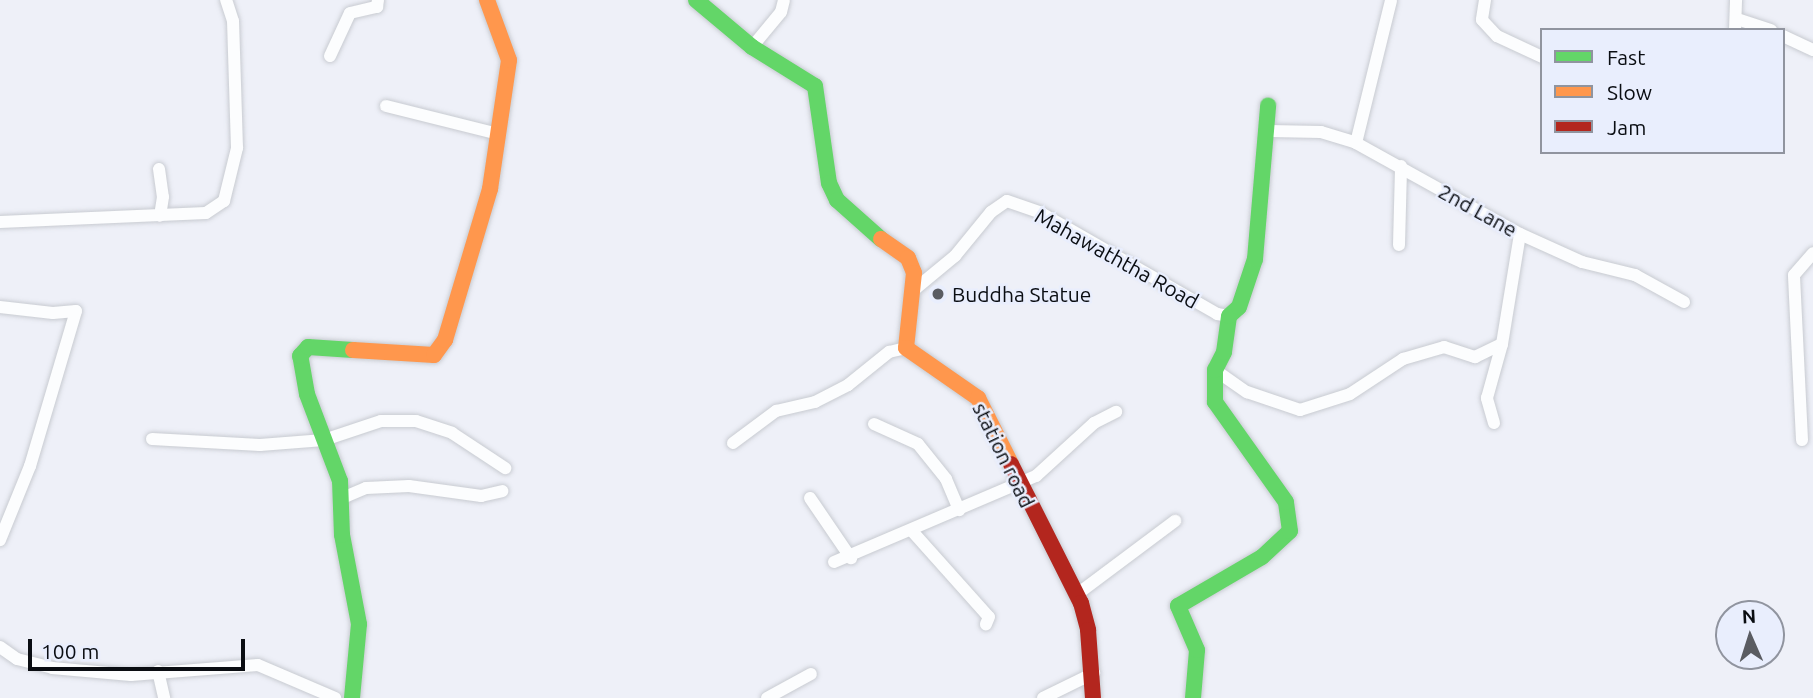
<!DOCTYPE html>
<html>
<head>
<meta charset="utf-8">
<style>
  body { margin:0 }
  #map { position:relative; width:1813px; height:698px; overflow:hidden; background:#eef0f8; font-family:Ubuntu,sans-serif }
  div>[style] { position:absolute }
  [style*='--x'] { left:calc(var(--x)*1px); top:calc(var(--y)*1px); width:calc(var(--w)*1px); rotate:calc(var(--a)*1deg) }
  .roads { filter:drop-shadow(0 0 2px #c8cbd1) drop-shadow(0 0 2px #c8cbd1) }
  .street>* { height:12px; margin:-6px; padding:0 6px; transform-origin:6px; border-radius:6px; background:#fcfdfe }
  .fast>* { height:16px; margin:-8px; padding:0 8px; transform-origin:8px; border-radius:8px; background:#63d668 }
  .slow>* { height:16px; margin:-8px; padding:0 8px; transform-origin:8px; border-radius:8px; background:#ff974d }
  .jam>* { height:16px; margin:-8px; padding:0 8px; transform-origin:8px; border-radius:8px; background:#b3261e }
  .dots>* { width:19px; height:19px; translate:-50% -50%; box-sizing:border-box; border:4px solid #e9eefd; border-radius:50% }
  span { translate:-50% -50%; white-space:nowrap; text-align:center; line-height:1.15; -webkit-text-stroke:5px #e9eefd; paint-order:stroke }
  .street-label { font-size:21px; color:#0a0d12 }
  .poi-label { font-size:21px; color:#0a0d12 }
  .left { translate:0 -50%; text-align:left }
  .legend { position:absolute; left:1540px; top:28px; width:245px; height:126px; box-sizing:border-box; background:#e9eefd; border:2px solid #90949f; margin:0; padding:9px 12px; list-style:none; font-size:21px; color:#0a0d12 }
  .legend li { display:flex; align-items:center; gap:14px; height:35px }
  .legend b { width:35px; border:2px solid #90949f }
  .north { position:absolute; left:1715px; top:600px; width:70px; height:70px; box-sizing:border-box; background:#e9eefd; border:2px solid #90949f; border-radius:50%; rotate:357deg; font-size:19px; font-weight:700; line-height:28px; text-align:center; color:#0a0d12 }
  .north::after { content:''; display:block; margin:auto; width:24px; height:32px; background:#5a5c62; clip-path:polygon(50% 0,100% 100%,50% 72%,0 100%) }
  .scale { position:absolute; left:28px; top:639px; width:217px; height:32px; box-sizing:border-box; border:4px solid #0a0d12; border-top:0; padding-left:9px; font-size:21px; line-height:24px; white-space:nowrap; color:#0a0d12; -webkit-text-stroke:5px #e9eefd; paint-order:stroke }
</style>
</head>
<body>
<div id="map">
  <div class="roads">
    <div class="street">
      <div style="--x:1485;--y:0;--w:20;--a:99"></div>
      <div style="--x:1482;--y:20;--w:22;--a:47"></div>
      <div style="--x:1497;--y:36;--w:50;--a:25"></div>
      <div style="--x:1737;--y:19;--w:36;--a:18"></div>
      <div style="--x:1735;--y:30;--w:30;--a:-88"></div>
      <div style="--x:1783;--y:36;--w:33;--a:25"></div>
      <div style="--x:752;--y:47;--w:45;--a:-50.4"></div>
      <div style="--x:781;--y:12;--w:12;--a:-76"></div>
      <div style="--x:330;--y:56;--w:47;--a:-65.1"></div>
      <div style="--x:350;--y:13;--w:28;--a:-13"></div>
      <div style="--x:377;--y:7;--w:7;--a:-82"></div>
      <div style="--x:386;--y:106;--w:115;--a:14"></div>
      <div style="--x:1270;--y:131;--w:51;--a:1.1"></div>
      <div style="--x:1321;--y:132;--w:37;--a:17"></div>
      <div style="--x:1356;--y:143;--w:188;--a:29"></div>
      <div style="--x:1520;--y:234;--w:68;--a:24.3"></div>
      <div style="--x:1582;--y:262;--w:55;--a:13.8"></div>
      <div style="--x:1635;--y:275;--w:56;--a:28.9"></div>
      <div style="--x:1356;--y:143;--w:147;--a:-76.2"></div>
      <div style="--x:159;--y:169;--w:28;--a:82"></div>
      <div style="--x:163;--y:197;--w:19;--a:99"></div>
      <div style="--x:0;--y:222;--w:206;--a:-2.5"></div>
      <div style="--x:206;--y:213;--w:22;--a:-34"></div>
      <div style="--x:224;--y:201;--w:55;--a:-76.2"></div>
      <div style="--x:237;--y:148;--w:127;--a:-91.8"></div>
      <div style="--x:233;--y:21;--w:22;--a:-108"></div>
      <div style="--x:1399;--y:245;--w:79;--a:-88.5"></div>
      <div style="--x:915;--y:289;--w:52;--a:-39.5"></div>
      <div style="--x:955;--y:256;--w:57;--a:-50.7"></div>
      <div style="--x:991;--y:212;--w:19;--a:-35"></div>
      <div style="--x:1007;--y:201;--w:36;--a:19"></div>
      <div style="--x:1041;--y:213;--w:203;--a:29.8"></div>
      <div style="--x:1217;--y:314;--w:12;--a:9"></div>
      <div style="--x:0;--y:307;--w:53;--a:6.5"></div>
      <div style="--x:53;--y:313;--w:23;--a:-5"></div>
      <div style="--x:76;--y:311;--w:162;--a:106.5"></div>
      <div style="--x:30;--y:466;--w:80;--a:112.1"></div>
      <div style="--x:1215;--y:370;--w:39;--a:35"></div>
      <div style="--x:1247;--y:392;--w:56;--a:18.8"></div>
      <div style="--x:1300;--y:410;--w:52;--a:-17.7"></div>
      <div style="--x:1350;--y:394;--w:64;--a:-33.4"></div>
      <div style="--x:1403;--y:359;--w:43;--a:-16.3"></div>
      <div style="--x:1444;--y:347;--w:33;--a:18"></div>
      <div style="--x:1475;--y:357;--w:30;--a:-26"></div>
      <div style="--x:1494;--y:423;--w:26;--a:-106"></div>
      <div style="--x:1487;--y:398;--w:56;--a:-74.5"></div>
      <div style="--x:1502;--y:344;--w:111;--a:-80.7"></div>
      <div style="--x:874;--y:424;--w:48;--a:24.4"></div>
      <div style="--x:918;--y:444;--w:45;--a:51.3"></div>
      <div style="--x:946;--y:479;--w:34;--a:67"></div>
      <div style="--x:152;--y:439;--w:108;--a:3.2"></div>
      <div style="--x:260;--y:445;--w:64;--a:-4.5"></div>
      <div style="--x:324;--y:440;--w:60;--a:-18.4"></div>
      <div style="--x:381;--y:421;--w:35;--a:0"></div>
      <div style="--x:416;--y:421;--w:38;--a:18"></div>
      <div style="--x:452;--y:433;--w:64;--a:33.4"></div>
      <div style="--x:1802;--y:440;--w:165;--a:-92.8"></div>
      <div style="--x:1794;--y:275;--w:29;--a:-49"></div>
      <div style="--x:733;--y:443;--w:54;--a:-36.7"></div>
      <div style="--x:776;--y:411;--w:40;--a:-13"></div>
      <div style="--x:815;--y:402;--w:37;--a:-27"></div>
      <div style="--x:848;--y:385;--w:53;--a:-38.8"></div>
      <div style="--x:889;--y:352;--w:17;--a:-13"></div>
      <div style="--x:810;--y:498;--w:73;--a:55.7"></div>
      <div style="--x:340;--y:499;--w:28;--a:-23"></div>
      <div style="--x:366;--y:488;--w:43;--a:-2.7"></div>
      <div style="--x:409;--y:486;--w:73;--a:7.9"></div>
      <div style="--x:481;--y:496;--w:22;--a:-13"></div>
      <div style="--x:912;--y:531;--w:115;--a:48.2"></div>
      <div style="--x:989;--y:617;--w:8;--a:113"></div>
      <div style="--x:834;--y:562;--w:220;--a:-23.1"></div>
      <div style="--x:1036;--y:476;--w:79;--a:-42.4"></div>
      <div style="--x:1094;--y:423;--w:25;--a:-27"></div>
      <div style="--x:1076;--y:595;--w:124;--a:-36.8"></div>
      <div style="--x:0;--y:647;--w:21;--a:35"></div>
      <div style="--x:17;--y:659;--w:36;--a:14"></div>
      <div style="--x:52;--y:668;--w:79;--a:5.1"></div>
      <div style="--x:131;--y:675;--w:127;--a:-4.5"></div>
      <div style="--x:258;--y:665;--w:84;--a:23.2"></div>
      <div style="--x:158;--y:671;--w:28;--a:77"></div>
      <div style="--x:767;--y:698;--w:50;--a:-28.6"></div>
      <div style="--x:1043;--y:698;--w:57;--a:-26.1"></div>
    </div>
    <div class="fast">
      <div style="--x:696;--y:0;--w:73;--a:40"></div>
      <div style="--x:752;--y:47;--w:74;--a:31.8"></div>
      <div style="--x:815;--y:86;--w:98;--a:81.8"></div>
      <div style="--x:829;--y:183;--w:19;--a:65"></div>
      <div style="--x:837;--y:200;--w:59;--a:41.6"></div>
      <div style="--x:352;--y:698;--w:74;--a:-84.6"></div>
      <div style="--x:359;--y:624;--w:91;--a:-100.8"></div>
      <div style="--x:342;--y:535;--w:54;--a:-92.1"></div>
      <div style="--x:340;--y:481;--w:93;--a:-110.8"></div>
      <div style="--x:307;--y:394;--w:39;--a:-100"></div>
      <div style="--x:300;--y:356;--w:12;--a:-48"></div>
      <div style="--x:308;--y:347;--w:45;--a:3.8"></div>
      <div style="--x:1193;--y:698;--w:48;--a:-85.2"></div>
      <div style="--x:1197;--y:650;--w:48;--a:-113.4"></div>
      <div style="--x:1178;--y:606;--w:97;--a:-30.3"></div>
      <div style="--x:1262;--y:557;--w:38;--a:-43"></div>
      <div style="--x:1290;--y:531;--w:29;--a:-98"></div>
      <div style="--x:1286;--y:502;--w:123;--a:-125.4"></div>
      <div style="--x:1215;--y:402;--w:32;--a:-90"></div>
      <div style="--x:1215;--y:370;--w:20;--a:-63"></div>
      <div style="--x:1224;--y:352;--w:36;--a:-82"></div>
      <div style="--x:1229;--y:316;--w:13;--a:-42"></div>
      <div style="--x:1239;--y:307;--w:51;--a:-71.6"></div>
      <div style="--x:1255;--y:259;--w:154;--a:-85.1"></div>
    </div>
    <div class="slow">
      <div style="--x:881;--y:239;--w:33;--a:35"></div>
      <div style="--x:908;--y:258;--w:16;--a:68"></div>
      <div style="--x:914;--y:273;--w:75;--a:96.1"></div>
      <div style="--x:906;--y:348;--w:88;--a:34.8"></div>
      <div style="--x:978;--y:398;--w:74;--a:63.4"></div>
      <div style="--x:353;--y:350;--w:81;--a:3.5"></div>
      <div style="--x:434;--y:355;--w:19;--a:-54"></div>
      <div style="--x:445;--y:340;--w:158;--a:-73.4"></div>
      <div style="--x:490;--y:189;--w:130;--a:-81.6"></div>
      <div style="--x:509;--y:60;--w:64;--a:-110.1"></div>
    </div>
    <div class="jam">
      <div style="--x:1011;--y:464;--w:156;--a:63.3"></div>
      <div style="--x:1081;--y:603;--w:28;--a:75"></div>
      <div style="--x:1088;--y:630;--w:68;--a:85.8"></div>
    </div>
  </div>
  <div class="dots">
    <div style="left:938px;top:294px;background:#5a5c62"></div>
  </div>
  <div class="street-label">
    <span style="left:1478px;top:210px;rotate:29deg">2nd Lane</span>
    <span style="left:1117px;top:258px;rotate:29deg">Mahawaththa Road</span>
    <span style="left:1004px;top:455px;rotate:64deg">station road</span>
  </div>
  <div class="poi-label">
    <span class="left" style="left:952px;top:294px">Buddha Statue</span>
  </div>
  <ul class="legend">
  <li><b style="height:9px;background:#63d668"></b>Fast</li>
  <li><b style="height:9px;background:#ff974d"></b>Slow</li>
  <li><b style="height:9px;background:#b3261e"></b>Jam</li>
  </ul>
  <div class="north">N</div>
  <div class="scale">100 m</div>
</div>
</body>
</html>
